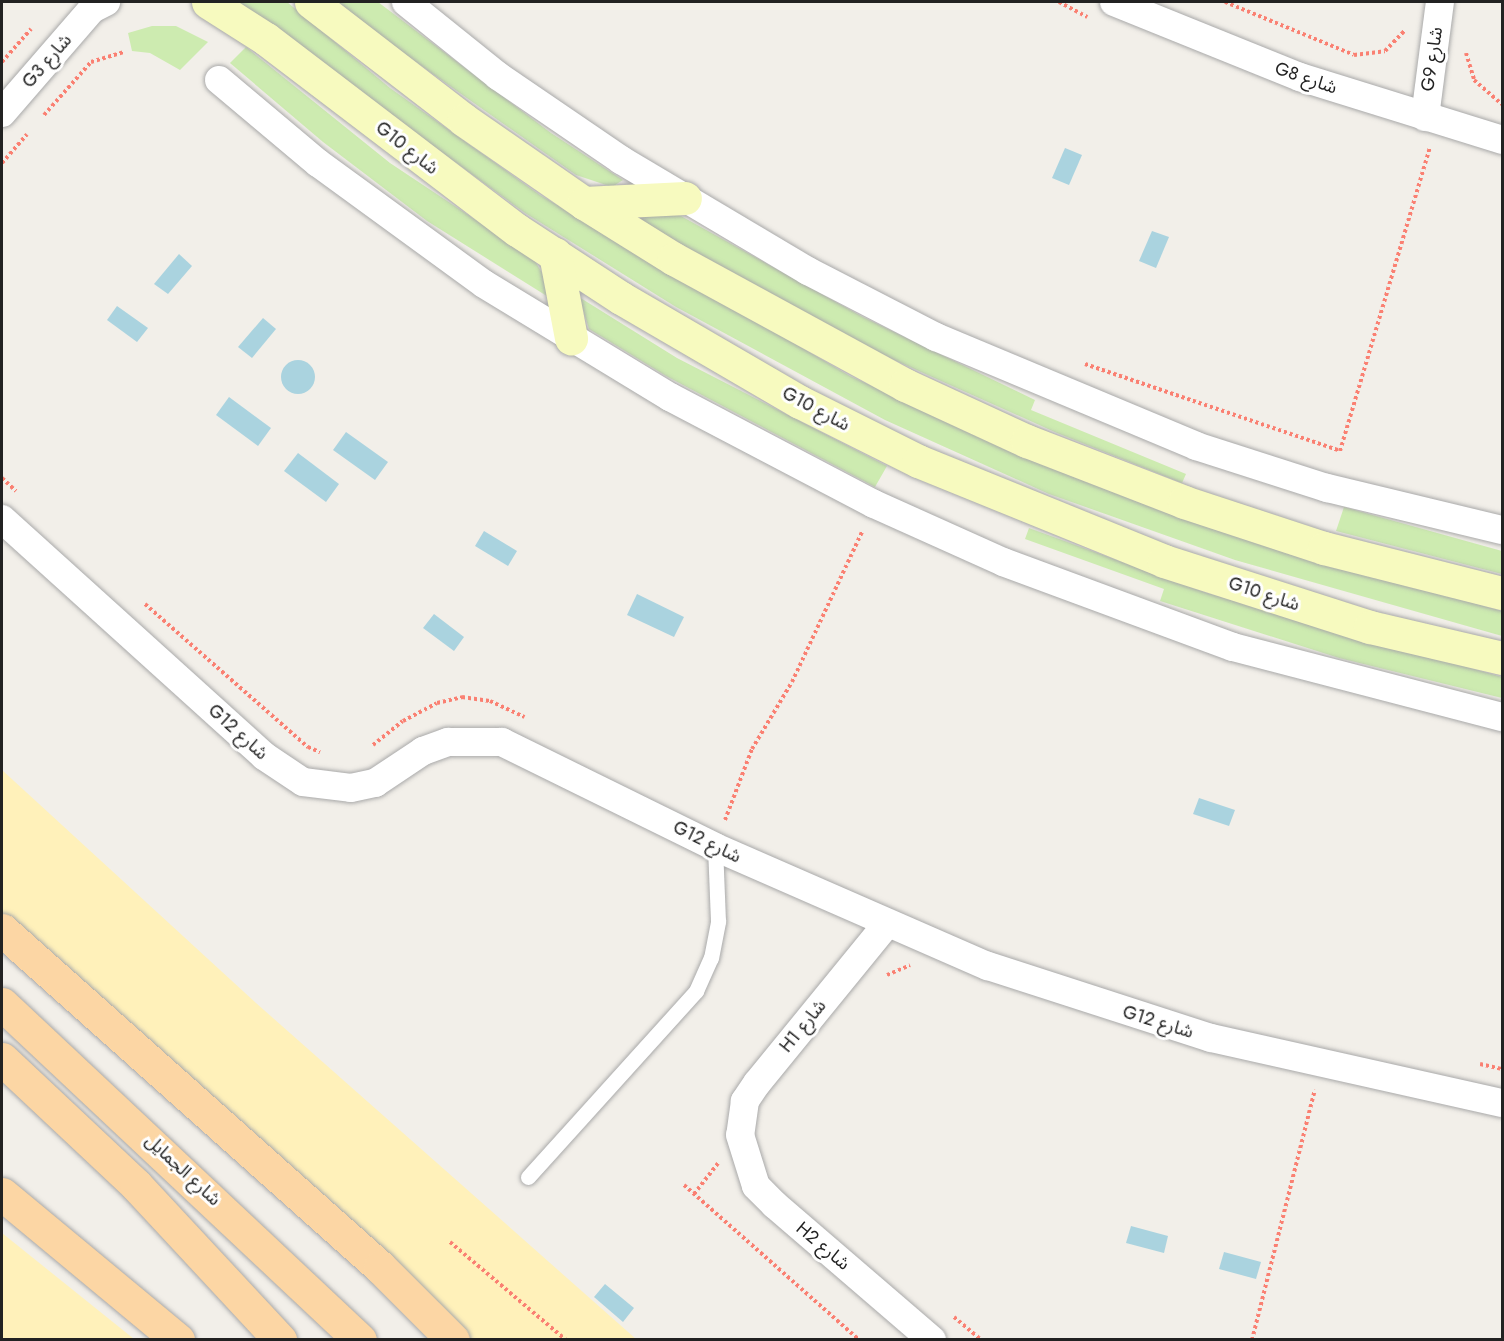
<!DOCTYPE html>
<html>
<head>
<meta charset="utf-8">
<style>
  body { margin:0 }
  #map { position:relative; width:1504px; height:1341px; overflow:hidden; background:#f2efe9; font-family:Jost,"Noto Sans Arabic",sans-serif }
  div>[style] { position:absolute }
  [style*='--x'] { left:calc(var(--x)*1px); top:calc(var(--y)*1px); width:calc(var(--w)*1px); rotate:calc(var(--a)*1deg) }
  .grass>* { inset:0; background:#cdebb0 }
  .sand>* { inset:0; background:#fff1ba }
  .water>* { inset:0; background:#aad3df }
  .round { border-radius:50% }
  .path>* { height:4px; margin-top:-2px; transform-origin:0; background:repeating-linear-gradient(90deg,#fa8072 0 3px,transparent 0 6px) }
  .roads { filter:drop-shadow(0 0 2px #a9a9a9) drop-shadow(0 0 2px #a9a9a9) }
  .lane>* { height:15px; margin:-7.5px; padding:0 7.5px; transform-origin:7.5px; border-radius:7.5px; background:#fff }
  .street>* { height:28px; margin:-14px; padding:0 14px; transform-origin:14px; border-radius:14px; background:#fff }
  .secondary>* { height:33px; margin:-16.5px; padding:0 16.5px; transform-origin:16.5px; border-radius:16.5px; background:#f7fabf }
  .primary>* { height:33px; margin:-16.5px; padding:0 16.5px; transform-origin:16.5px; border-radius:16.5px; background:#fcd6a4 }
  span { translate:-50% -50%; white-space:nowrap; text-align:center; line-height:1.15; -webkit-text-stroke:6px #fff; paint-order:stroke }
  .street-label { font-size:18px; color:#222 }
  .frame { position:absolute; inset:0; border:3px solid #222; pointer-events:none }
</style>
</head>
<body>
<div id="map">
  <div class="grass">
    <div style="clip-path:polygon(235px 2px,287px 2px,390px 88px,540px 195px,850px 376px,982px 436px,1346px 567px,1502px 611px,1502px 636px,1235px 560px,1049px 494px,885px 420px,676px 307px,525px 213px)"></div>
    <div style="clip-path:polygon(338px 2px,378px 2px,551px 133px,623px 180px,612px 187px,576px 175px,382px 38px)"></div>
    <div style="clip-path:polygon(152px 26px,176px 26px,208px 42px,180px 70px,150px 53px,132px 51px,128px 33px)"></div>
    <div style="clip-path:polygon(246px 47px,390px 163px,533px 258px,547px 281px,550px 298px,427px 221px,323px 142px,230px 63px)"></div>
    <div style="clip-path:polygon(662px 211px,681px 216px,863px 317px,1035px 400px,1031px 410px,1186px 474px,1182px 483px,1057px 433px,892px 359px,754px 287px,640px 220px,642px 213px)"></div>
    <div style="clip-path:polygon(579px 297px,677px 358px,887px 466px,875px 487px,666px 376px,589px 329px)"></div>
    <div style="clip-path:polygon(1344px 507px,1502px 551px,1502px 574px,1336px 531px)"></div>
    <div style="clip-path:polygon(1029px 528px,1204px 592px,1502px 677px,1502px 698px,1339px 658px,1160px 601px,1164px 589px,1025px 539px)"></div>
  </div>
  <div class="sand">
    <div style="clip-path:polygon(2px 770px,256px 1003px,636px 1339px,448px 1339px,2px 912px)"></div>
    <div style="clip-path:polygon(2px 1233px,134px 1339px,2px 1339px)"></div>
  </div>
  <div class="water">
    <div style="clip-path:polygon(1065px 148px,1082px 155px,1069px 185px,1052px 178px)"></div>
    <div style="clip-path:polygon(1152px 231px,1169px 237px,1156px 268px,1139px 261px)"></div>
    <div style="clip-path:polygon(179px 254px,192px 266px,168px 294px,154px 284px)"></div>
    <div style="clip-path:polygon(117px 306px,148px 328px,137px 342px,107px 320px)"></div>
    <div style="clip-path:polygon(263px 318px,276px 329px,252px 358px,238px 347px)"></div>
    <div class="round" style="left:281px;top:360px;width:34px;height:34px"></div>
    <div style="clip-path:polygon(229px 397px,271px 428px,258px 446px,216px 415px)"></div>
    <div style="clip-path:polygon(346px 432px,388px 462px,375px 480px,333px 450px)"></div>
    <div style="clip-path:polygon(298px 453px,339px 484px,326px 502px,284px 471px)"></div>
    <div style="clip-path:polygon(484px 531px,517px 551px,508px 566px,475px 546px)"></div>
    <div style="clip-path:polygon(637px 594px,684px 617px,674px 637px,627px 615px)"></div>
    <div style="clip-path:polygon(434px 614px,464px 637px,454px 651px,423px 628px)"></div>
    <div style="clip-path:polygon(1199px 798px,1235px 810px,1229px 826px,1193px 814px)"></div>
    <div style="clip-path:polygon(1131px 1226px,1168px 1236px,1164px 1253px,1126px 1243px)"></div>
    <div style="clip-path:polygon(1224px 1252px,1261px 1262px,1256px 1279px,1219px 1269px)"></div>
    <div style="clip-path:polygon(605px 1284px,634px 1308px,623px 1322px,594px 1297px)"></div>
  </div>
  <div class="path">
    <div style="--x:1059;--y:2;--w:32;--a:28"></div>
    <div style="--x:1225;--y:2;--w:139;--a:22.3"></div>
    <div style="--x:1354;--y:55;--w:31;--a:-7"></div>
    <div style="--x:1385;--y:51;--w:29;--a:-46"></div>
    <div style="--x:1466;--y:53;--w:28;--a:73"></div>
    <div style="--x:1474;--y:80;--w:37;--a:41"></div>
    <div style="--x:2;--y:62;--w:44;--a:-48.7"></div>
    <div style="--x:44;--y:115;--w:71;--a:-48.4"></div>
    <div style="--x:91;--y:62;--w:34;--a:-17"></div>
    <div style="--x:2;--y:163;--w:38;--a:-49"></div>
    <div style="--x:1085;--y:364;--w:269;--a:18.8"></div>
    <div style="--x:1340;--y:451;--w:317;--a:-73.5"></div>
    <div style="--x:2;--y:478;--w:19;--a:43"></div>
    <div style="--x:145;--y:604;--w:217;--a:41.3"></div>
    <div style="--x:308;--y:747;--w:13;--a:23"></div>
    <div style="--x:373;--y:745;--w:38;--a:-39"></div>
    <div style="--x:403;--y:721;--w:38;--a:-28"></div>
    <div style="--x:437;--y:703;--w:26;--a:-13"></div>
    <div style="--x:462;--y:697;--w:28;--a:8"></div>
    <div style="--x:490;--y:701;--w:38;--a:25"></div>
    <div style="--x:725;--y:820;--w:76;--a:-69.2"></div>
    <div style="--x:752;--y:749;--w:78;--a:-59.2"></div>
    <div style="--x:792;--y:682;--w:166;--a:-65"></div>
    <div style="--x:887;--y:975;--w:25;--a:-23"></div>
    <div style="--x:1480;--y:1064;--w:23;--a:13"></div>
    <div style="--x:684;--y:1185;--w:234;--a:41.5"></div>
    <div style="--x:694;--y:1194;--w:39;--a:-52"></div>
    <div style="--x:450;--y:1242;--w:152;--a:40.2"></div>
    <div style="--x:954;--y:1317;--w:35;--a:40"></div>
    <div style="--x:1252;--y:1340;--w:258;--a:-75.9"></div>
  </div>
  <div class="roads">
    <div class="lane">
      <div style="--x:528;--y:1177;--w:251;--a:-47.9"></div>
      <div style="--x:696;--y:991;--w:36;--a:-66"></div>
      <div style="--x:711;--y:958;--w:38;--a:-79"></div>
      <div style="--x:718;--y:921;--w:74;--a:-92.3"></div>
    </div>
    <div class="street">
      <div style="--x:406;--y:2;--w:118;--a:38.8"></div>
      <div style="--x:498;--y:76;--w:149;--a:34.3"></div>
      <div style="--x:621;--y:160;--w:217;--a:30.7"></div>
      <div style="--x:808;--y:271;--w:144;--a:27.3"></div>
      <div style="--x:936;--y:337;--w:282;--a:22.7"></div>
      <div style="--x:1196;--y:446;--w:138;--a:17.8"></div>
      <div style="--x:1327;--y:488;--w:180;--a:13.5"></div>
      <div style="--x:1114;--y:2;--w:201;--a:22"></div>
      <div style="--x:1300;--y:77;--w:212;--a:17.3"></div>
      <div style="--x:219;--y:80;--w:129;--a:40"></div>
      <div style="--x:318;--y:163;--w:205;--a:36.1"></div>
      <div style="--x:484;--y:284;--w:218;--a:31.3"></div>
      <div style="--x:670;--y:397;--w:230;--a:27.7"></div>
      <div style="--x:874;--y:504;--w:141;--a:24.2"></div>
      <div style="--x:1003;--y:562;--w:245;--a:20.3"></div>
      <div style="--x:1233;--y:647;--w:278;--a:14.6"></div>
      <div style="--x:2;--y:113;--w:138;--a:-49.1"></div>
      <div style="--x:92;--y:9;--w:16;--a:-27"></div>
      <div style="--x:1425;--y:117;--w:116;--a:-82.6"></div>
      <div style="--x:2;--y:519;--w:353;--a:42.1"></div>
      <div style="--x:264;--y:756;--w:47;--a:33.7"></div>
      <div style="--x:303;--y:782;--w:48;--a:7.1"></div>
      <div style="--x:351;--y:788;--w:25;--a:-12"></div>
      <div style="--x:375;--y:783;--w:58;--a:-33.7"></div>
      <div style="--x:423;--y:751;--w:27;--a:-20"></div>
      <div style="--x:448;--y:742;--w:54;--a:0"></div>
      <div style="--x:502;--y:742;--w:237;--a:26.2"></div>
      <div style="--x:715;--y:847;--w:298;--a:23.6"></div>
      <div style="--x:988;--y:966;--w:234;--a:17.9"></div>
      <div style="--x:1211;--y:1038;--w:298;--a:12.6"></div>
      <div style="--x:886;--y:925;--w:204;--a:129.2"></div>
      <div style="--x:757;--y:1083;--w:22;--a:124"></div>
      <div style="--x:745;--y:1101;--w:34;--a:98"></div>
      <div style="--x:740;--y:1135;--w:53;--a:72.6"></div>
      <div style="--x:756;--y:1186;--w:27;--a:45"></div>
      <div style="--x:775;--y:1205;--w:207;--a:40.7"></div>
    </div>
    <div class="secondary">
      <div style="--x:208;--y:2;--w:69;--a:32.5"></div>
      <div style="--x:266;--y:39;--w:315;--a:37.3"></div>
      <div style="--x:517;--y:230;--w:124;--a:33.2"></div>
      <div style="--x:621;--y:298;--w:207;--a:30.2"></div>
      <div style="--x:800;--y:402;--w:132;--a:26.6"></div>
      <div style="--x:918;--y:461;--w:266;--a:22.1"></div>
      <div style="--x:1164;--y:561;--w:216;--a:17.8"></div>
      <div style="--x:1370;--y:627;--w:136;--a:13.2"></div>
      <div style="--x:311;--y:2;--w:193;--a:37.6"></div>
      <div style="--x:464;--y:120;--w:146;--a:34.7"></div>
      <div style="--x:584;--y:203;--w:106;--a:31.9"></div>
      <div style="--x:674;--y:259;--w:263;--a:28.6"></div>
      <div style="--x:905;--y:385;--w:134;--a:24.7"></div>
      <div style="--x:1027;--y:441;--w:168;--a:21.2"></div>
      <div style="--x:1184;--y:502;--w:147;--a:18.2"></div>
      <div style="--x:1324;--y:548;--w:184;--a:14.2"></div>
      <div style="--x:584;--y:203;--w:101;--a:-2.8"></div>
      <div style="--x:555;--y:254;--w:86;--a:79.2"></div>
    </div>
    <div class="primary">
      <div style="--x:2;--y:930;--w:506;--a:41.72"></div>
      <div style="--x:380;--y:1267;--w:103;--a:45"></div>
      <div style="--x:2;--y:1004;--w:491;--a:43.2"></div>
      <div style="--x:2;--y:1059;--w:184;--a:43.2"></div>
      <div style="--x:136;--y:1185;--w:212;--a:47.1"></div>
      <div style="--x:2;--y:1194;--w:229;--a:39.7"></div>
    </div>
  </div>
  <div class="street-label">
    <span style="left:1432px;top:59px;rotate:-82deg">G9 شارع</span>
    <span style="left:47px;top:61px;rotate:-49deg">G3 شارع</span>
    <span style="left:1306px;top:78px;rotate:19deg">G8 شارع</span>
    <span style="left:407px;top:148px;rotate:38deg">G10 شارع</span>
    <span style="left:816px;top:409px;rotate:28deg">G10 شارع</span>
    <span style="left:1264px;top:594px;rotate:18deg">G10 شارع</span>
    <span style="left:238px;top:732px;rotate:42deg">G12 شارع</span>
    <span style="left:707px;top:842px;rotate:26deg">G12 شارع</span>
    <span style="left:1158px;top:1022px;rotate:17deg">G12 شارع</span>
    <span style="left:803px;top:1026px;rotate:-51deg">H1 شارع</span>
    <span style="left:183px;top:1170px;rotate:43deg">شارع الجمايل</span>
    <span style="left:823px;top:1246px;rotate:40deg">H2 شارع</span>
  </div>
  <div class="frame"></div>
</div>
</body>
</html>
